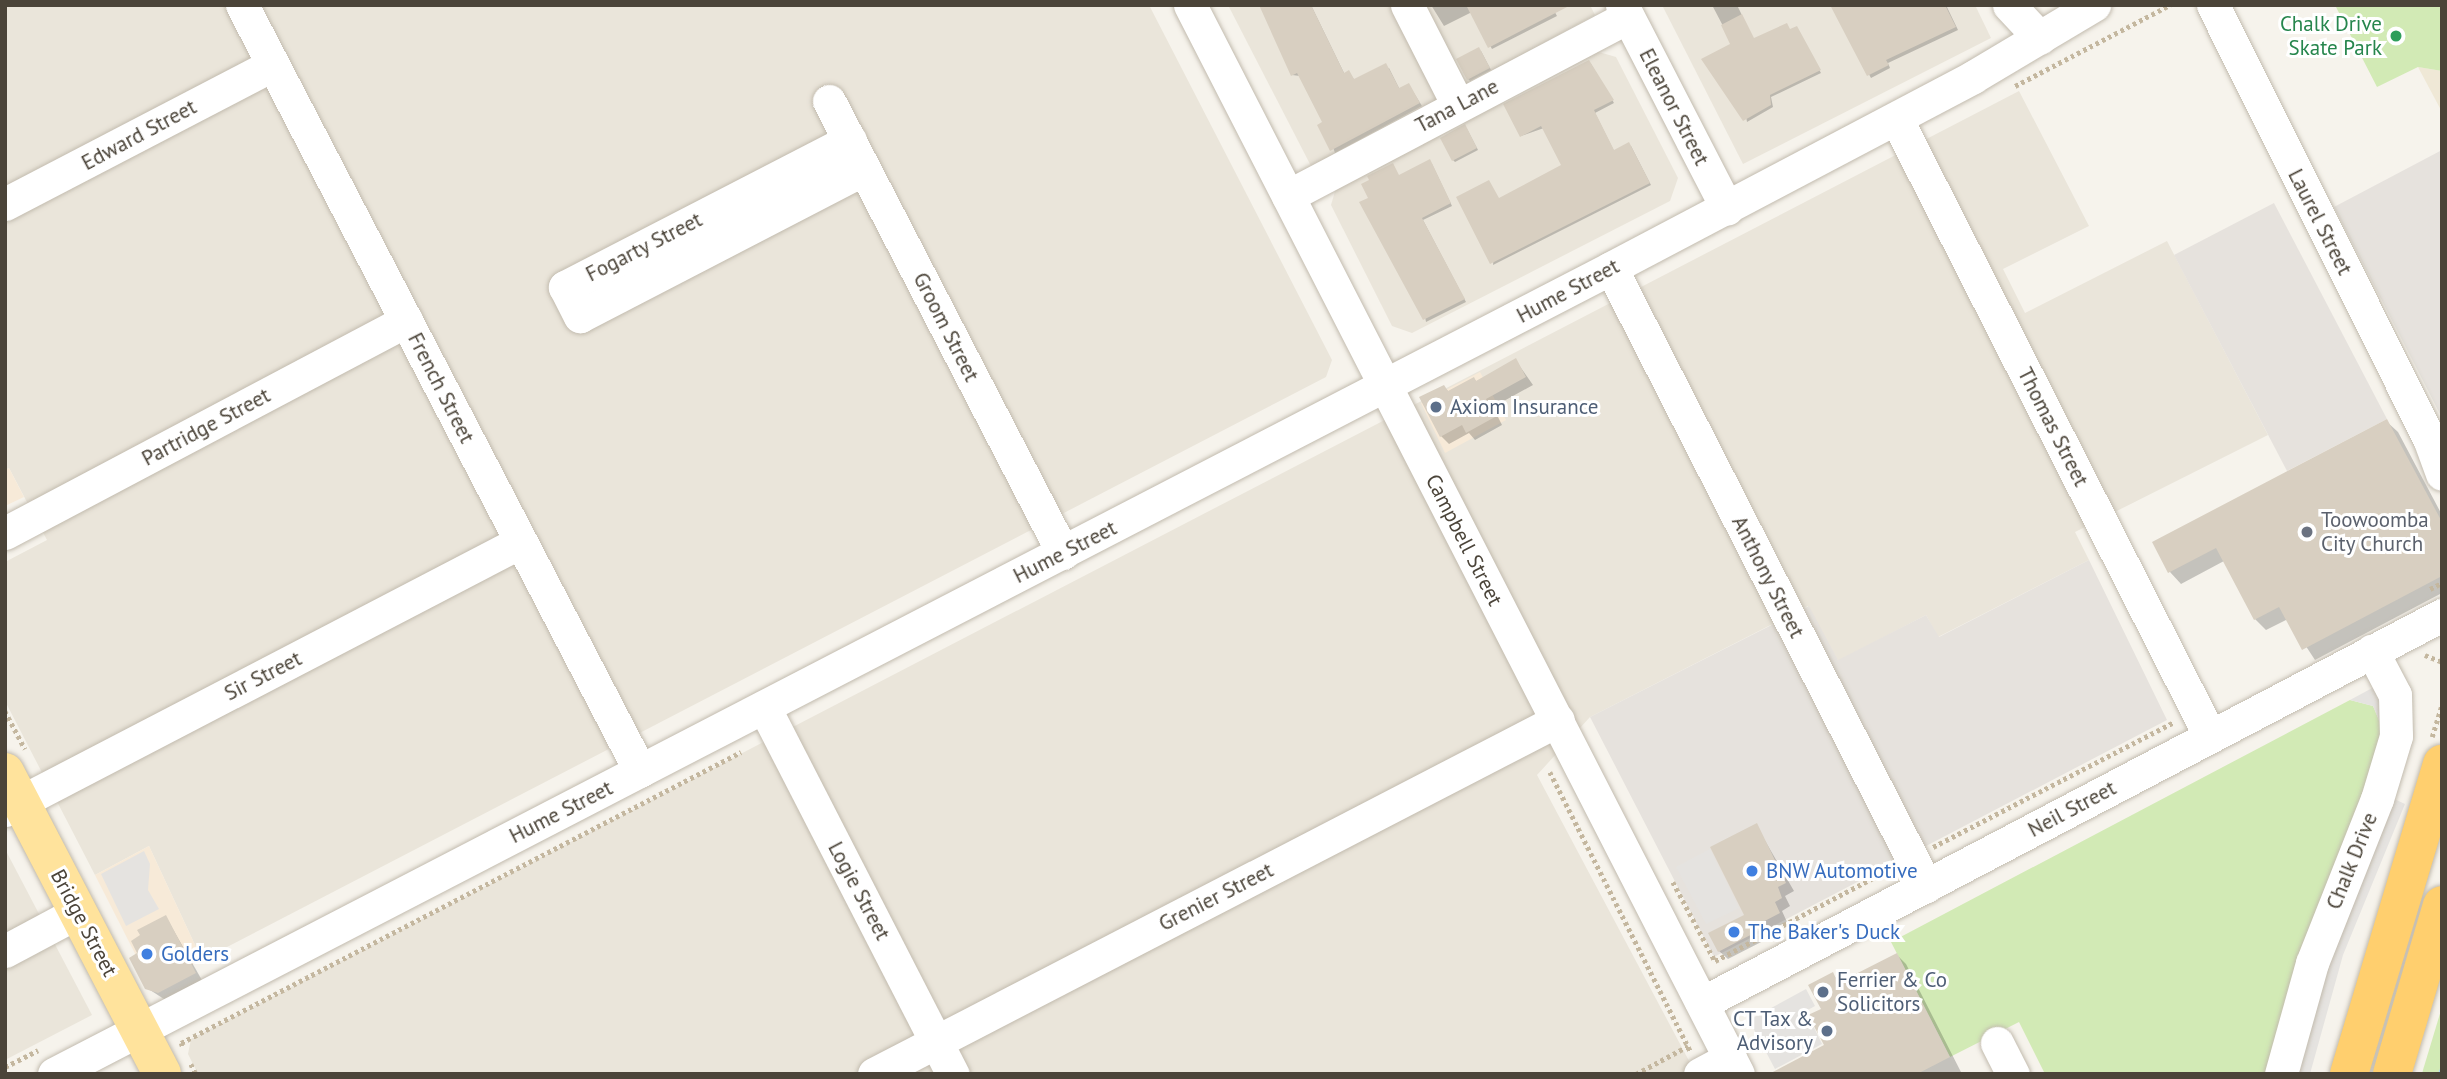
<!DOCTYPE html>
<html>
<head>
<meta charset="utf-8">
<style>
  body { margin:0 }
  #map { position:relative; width:2447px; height:1079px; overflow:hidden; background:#f6f3ec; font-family:"PT Sans",sans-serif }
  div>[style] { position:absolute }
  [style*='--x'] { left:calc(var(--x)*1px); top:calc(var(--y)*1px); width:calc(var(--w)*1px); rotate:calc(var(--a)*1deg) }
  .residential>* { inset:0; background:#eae5da }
  .commercial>* { inset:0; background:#f7ead8 }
  .industrial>* { inset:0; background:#e6e2dd }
  .education>* { inset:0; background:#efe8d6 }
  .green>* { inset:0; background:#d2eab5 }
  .parking>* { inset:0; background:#e5e3e0 }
  .shadow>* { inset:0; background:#0003 }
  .stream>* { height:7px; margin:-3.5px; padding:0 3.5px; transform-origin:3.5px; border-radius:3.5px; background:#a9d4f2 }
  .building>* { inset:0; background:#d8cfc1 }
  .path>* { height:4.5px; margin-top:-2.25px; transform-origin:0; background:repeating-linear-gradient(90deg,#c4b79f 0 3.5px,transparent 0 7px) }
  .roads { filter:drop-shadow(0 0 2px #c2bbae) drop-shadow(0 0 2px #c2bbae) }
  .minor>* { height:33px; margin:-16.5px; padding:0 16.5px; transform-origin:16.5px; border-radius:16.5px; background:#fff }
  .major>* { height:38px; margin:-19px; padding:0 19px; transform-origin:19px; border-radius:19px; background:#ffe39c }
  .highway>* { height:38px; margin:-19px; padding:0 19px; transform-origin:19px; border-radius:19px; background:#ffcf6e }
  .dots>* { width:19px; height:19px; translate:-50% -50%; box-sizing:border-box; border:4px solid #fff; border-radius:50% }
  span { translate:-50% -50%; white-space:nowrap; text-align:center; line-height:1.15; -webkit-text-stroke:6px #fff; paint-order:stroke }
  .leisure-label { font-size:21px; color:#27864d }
  .right { translate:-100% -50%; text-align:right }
  .street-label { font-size:21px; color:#4b4439 }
  .service-label { font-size:21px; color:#4e5e75 }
  .left { translate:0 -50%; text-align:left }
  .worship-label { font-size:21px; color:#5b616d }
  .shop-label { font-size:21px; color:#366cbe }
  .frame { position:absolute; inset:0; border:7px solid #4b4439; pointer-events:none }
</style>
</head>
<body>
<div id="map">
  <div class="residential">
    <div style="clip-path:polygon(5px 5px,1149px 5px,1332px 360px,1326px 377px,202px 960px,149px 846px,95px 875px,5px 701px,5px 562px,47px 540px,9px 468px,5px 470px)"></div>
    <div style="clip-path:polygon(1228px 5px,1389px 5px,1437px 100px,1312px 168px)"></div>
    <div style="clip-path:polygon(1426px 5px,1590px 5px,1595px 15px,1466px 85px)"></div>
    <div style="clip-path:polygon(1662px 5px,1975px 5px,1991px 38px,1743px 164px)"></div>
    <div style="clip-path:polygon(1592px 50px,1616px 57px,1678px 178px,1670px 201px,1412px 333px,1392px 326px,1331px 205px,1336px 188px)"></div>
    <div style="clip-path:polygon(2019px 91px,2089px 226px,2003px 269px,2025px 313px,2167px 241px,2268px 435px,2075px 532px,2089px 560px,1938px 637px,1926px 615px,1838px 661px,1808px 606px,1590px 717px,1537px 775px,1696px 1074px,198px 1074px,188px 1054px,191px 1039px)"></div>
    <div style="clip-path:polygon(5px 849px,92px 1015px,5px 1060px)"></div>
  </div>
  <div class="commercial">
    <div style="clip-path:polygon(1480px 372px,1506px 420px,1445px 453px,1421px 403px)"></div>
    <div style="clip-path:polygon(9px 468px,24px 497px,5px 506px,5px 470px)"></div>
    <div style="clip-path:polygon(149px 846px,202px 960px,151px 985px,95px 875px)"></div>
  </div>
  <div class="industrial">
    <div style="clip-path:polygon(2442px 150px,2442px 418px,2334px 207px)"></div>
    <div style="clip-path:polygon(2274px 203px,2387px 419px,2287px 471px,2174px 255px)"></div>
    <div style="clip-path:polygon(2089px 560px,2167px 720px,1714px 957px,1590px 717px,1809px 606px,1838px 660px,1926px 615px,1939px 637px)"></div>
  </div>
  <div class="education">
    <div style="clip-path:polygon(2418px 67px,2442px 71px,2442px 112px)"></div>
  </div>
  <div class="green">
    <div style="clip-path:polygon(2335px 5px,2442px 5px,2442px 71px,2418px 67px,2377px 87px)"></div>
    <div style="clip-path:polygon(2350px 700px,2373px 706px,2381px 725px,2376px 762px,2266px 1074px,2045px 1074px,2019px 1022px,1950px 1057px,1891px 942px)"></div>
    <div style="clip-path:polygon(2442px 1007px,2442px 1074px,2422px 1074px,2423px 1070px)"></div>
  </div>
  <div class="parking">
    <div style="clip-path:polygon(2402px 672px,2411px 697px,2412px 726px,2390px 797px,2405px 804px,2343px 955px,2310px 1074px,2266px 1074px,2376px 762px,2381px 725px,2373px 706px,2350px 700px)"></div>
    <div style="clip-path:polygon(1710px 849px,1739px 908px,1706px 924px,1676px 867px)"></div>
    <div style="clip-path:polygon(144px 851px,150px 864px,148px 890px,159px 909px,126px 926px,101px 874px)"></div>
    <div style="clip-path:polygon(1806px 989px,1815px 1006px,1806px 1011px,1822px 1044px,1775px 1069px,1749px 1020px)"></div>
  </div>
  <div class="shadow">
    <div style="clip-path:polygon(1261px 5px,1311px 5px,1345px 75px,1349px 72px,1355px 81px,1389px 68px,1400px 90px,1409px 85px,1422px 106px,1335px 153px,1325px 123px,1300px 76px,1292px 75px)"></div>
    <div style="clip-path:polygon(1431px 5px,1551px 5px,1557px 16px,1492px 49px,1472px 12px,1444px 26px)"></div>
    <div style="clip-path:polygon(1712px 5px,1737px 5px,1754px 40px,1798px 31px,1821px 73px,1771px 97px,1773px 107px,1747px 122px,1733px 45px)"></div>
    <div style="clip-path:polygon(1832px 5px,1946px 5px,1958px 30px,1888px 63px,1890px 68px,1871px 78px)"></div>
    <div style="clip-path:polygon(1481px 51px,1491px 70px,1470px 81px,1468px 79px)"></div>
    <div style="clip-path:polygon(1591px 64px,1614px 103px,1595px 113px,1614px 151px,1631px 146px,1651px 185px,1493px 265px,1499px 199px,1564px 165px,1544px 128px,1521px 136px)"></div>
    <div style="clip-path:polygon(1467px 129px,1478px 150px,1455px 162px,1453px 160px)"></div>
    <div style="clip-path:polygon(1432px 164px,1452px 206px,1423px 220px,1466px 302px,1426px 322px,1400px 177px)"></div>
    <div style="clip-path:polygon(1516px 361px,1533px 385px,1493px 407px,1502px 425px,1475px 440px,1469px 433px,1449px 444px,1441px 436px,1444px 387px,1449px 392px,1474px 379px,1477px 382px)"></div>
    <div style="clip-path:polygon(2386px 421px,2398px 432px,2442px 515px,2442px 593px,2315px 660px,2288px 619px,2266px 630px,2255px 619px,2224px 561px,2181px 584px,2170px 572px,2155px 543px)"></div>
    <div style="clip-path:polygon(1756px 825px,1794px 891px,1785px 896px,1790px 906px,1782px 911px,1787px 922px,1764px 933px,1767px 939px,1728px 959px,1719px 951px,1746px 915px)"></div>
    <div style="clip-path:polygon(166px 917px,203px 982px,167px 1001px,147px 988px,140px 954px)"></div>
    <div style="clip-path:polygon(1897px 955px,1906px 964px,1962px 1074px,1788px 1074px,1827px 1046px,1823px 1009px,1832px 974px,1841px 983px)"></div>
  </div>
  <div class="stream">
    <div style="--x:2441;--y:1074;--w:3;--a:-72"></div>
  </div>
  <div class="building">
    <div style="clip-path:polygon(1259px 5px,1311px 5px,1344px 73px,1349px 70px,1354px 79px,1386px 63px,1399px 88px,1409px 83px,1420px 103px,1330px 151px,1317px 125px,1322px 122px,1297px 73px,1291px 76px)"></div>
    <div style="clip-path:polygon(1466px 5px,1571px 5px,1488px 48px)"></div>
    <div style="clip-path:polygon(1830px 5px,1945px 5px,1956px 27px,1886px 60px,1889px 65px,1867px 76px)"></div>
    <div style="clip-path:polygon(1742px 14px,1754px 38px,1787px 23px,1790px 29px,1797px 26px,1821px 70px,1770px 95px,1771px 105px,1743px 121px,1701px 59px,1730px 44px,1721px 25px)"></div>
    <div style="clip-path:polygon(1479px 47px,1490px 68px,1467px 80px,1456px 59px)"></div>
    <div style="clip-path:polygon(1589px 60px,1614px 100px,1594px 110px,1614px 150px,1629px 142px,1650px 183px,1490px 264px,1456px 197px,1489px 180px,1499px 198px,1561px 165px,1541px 126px,1520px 137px,1503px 104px)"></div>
    <div style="clip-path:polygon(1465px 124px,1477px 148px,1452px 161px,1440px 138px)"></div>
    <div style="clip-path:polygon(1430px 159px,1451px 203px,1422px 218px,1465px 299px,1423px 320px,1359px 202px,1368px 198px,1361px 184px,1369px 180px,1367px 176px,1393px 163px,1399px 175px)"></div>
    <div style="clip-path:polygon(1516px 358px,1526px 377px,1486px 399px,1495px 417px,1466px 433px,1462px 425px,1440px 437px,1419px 397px,1444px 385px,1448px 391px,1474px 377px,1476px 381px)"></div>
    <div style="clip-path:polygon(2387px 419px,2442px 522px,2442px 576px,2302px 650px,2279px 607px,2254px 620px,2216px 548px,2168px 573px,2152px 542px)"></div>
    <div style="clip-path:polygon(1757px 823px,1786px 883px,1778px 887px,1782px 898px,1775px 902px,1780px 913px,1757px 925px,1760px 930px,1718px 952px,1708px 933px,1744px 915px,1710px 847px)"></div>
    <div style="clip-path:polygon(166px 915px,196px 973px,158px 993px,145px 989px,129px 958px,137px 953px,131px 941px,140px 935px,137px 930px)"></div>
    <div style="clip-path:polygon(1897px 953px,1950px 1057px,1917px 1074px,1769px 1074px,1824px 1045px,1808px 1015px,1821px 1009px,1808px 985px,1833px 972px,1838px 983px)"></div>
  </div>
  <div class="path">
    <div style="--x:2015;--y:86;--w:175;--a:-27.6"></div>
    <div style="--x:2430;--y:589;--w:13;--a:-27"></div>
    <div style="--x:2425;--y:655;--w:18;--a:22"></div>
    <div style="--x:5;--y:711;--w:43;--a:62.2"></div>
    <div style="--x:2432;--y:737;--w:34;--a:-73"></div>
    <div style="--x:1550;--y:772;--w:313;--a:63.3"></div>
    <div style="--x:1933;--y:847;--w:271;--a:-27.4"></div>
    <div style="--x:1673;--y:882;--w:89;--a:62"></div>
    <div style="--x:1715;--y:961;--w:195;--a:-27.7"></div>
    <div style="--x:182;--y:1046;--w:3;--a:-108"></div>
    <div style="--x:181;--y:1043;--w:631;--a:-27.46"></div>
    <div style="--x:191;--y:1064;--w:11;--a:63"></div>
    <div style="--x:5;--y:1067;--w:37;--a:-27"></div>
    <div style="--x:1636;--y:1074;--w:59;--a:-28.3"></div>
  </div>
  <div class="roads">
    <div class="minor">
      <div style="--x:242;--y:5;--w:863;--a:62.54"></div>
      <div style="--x:1190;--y:5;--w:1201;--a:62.86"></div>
      <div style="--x:1407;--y:5;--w:112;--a:63"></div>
      <div style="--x:1622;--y:5;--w:229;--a:62.7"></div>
      <div style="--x:2009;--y:5;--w:45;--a:46.8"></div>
      <div style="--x:2213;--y:5;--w:484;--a:63.5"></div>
      <div style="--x:2429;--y:438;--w:38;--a:70"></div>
      <div style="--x:829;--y:101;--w:509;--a:62.63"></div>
      <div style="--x:1896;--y:118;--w:693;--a:63.07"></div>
      <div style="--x:850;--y:140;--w:321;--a:152.7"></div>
      <div style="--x:565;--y:287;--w:33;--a:63"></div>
      <div style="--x:580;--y:316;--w:320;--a:-27.4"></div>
      <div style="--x:1288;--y:196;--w:384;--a:-27.8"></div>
      <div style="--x:5;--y:204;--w:301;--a:-27.5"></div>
      <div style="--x:1611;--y:268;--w:694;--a:62.99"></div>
      <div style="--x:5;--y:533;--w:454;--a:-27.9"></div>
      <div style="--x:764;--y:707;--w:413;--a:62.8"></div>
      <div style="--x:5;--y:810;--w:581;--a:-27.49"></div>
      <div style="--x:5;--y:951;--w:83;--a:-28.1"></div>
      <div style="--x:1702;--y:1003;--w:836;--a:-27.67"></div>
      <div style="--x:1997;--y:1043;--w:35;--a:63"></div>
      <div style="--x:54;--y:1074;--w:1753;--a:-27.37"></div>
      <div style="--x:1611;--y:268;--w:409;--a:-27.8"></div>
      <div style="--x:1973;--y:77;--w:141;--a:-30.8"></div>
      <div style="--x:874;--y:1074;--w:770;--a:-27.36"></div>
      <div style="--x:1700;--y:1074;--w:34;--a:-28"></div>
      <div style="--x:2281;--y:1074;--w:115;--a:-74.4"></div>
      <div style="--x:2312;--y:963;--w:176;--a:-68.4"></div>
      <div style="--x:2377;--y:799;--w:66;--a:-73.2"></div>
      <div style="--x:2396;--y:736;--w:41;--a:-91.4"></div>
      <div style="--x:2395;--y:695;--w:50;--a:-117.6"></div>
    </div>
    <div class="major">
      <div style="--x:5;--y:772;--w:340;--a:62.5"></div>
    </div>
    <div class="highway">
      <div style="--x:2349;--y:1074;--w:324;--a:-73.3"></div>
      <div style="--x:2392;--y:1074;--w:176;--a:-73.5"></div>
    </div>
  </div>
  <div class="dots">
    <div style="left:2396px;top:36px;background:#2e9e5b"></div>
    <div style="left:1436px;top:407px;background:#5c6f8a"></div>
    <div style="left:2307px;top:532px;background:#6b7280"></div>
    <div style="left:1752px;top:871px;background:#3f7fe0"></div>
    <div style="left:1734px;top:932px;background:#3f7fe0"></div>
    <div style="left:147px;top:954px;background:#3f7fe0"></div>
    <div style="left:1823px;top:992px;background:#5c6f8a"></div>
    <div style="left:1827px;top:1031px;background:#5c6f8a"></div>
  </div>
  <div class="leisure-label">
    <span class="right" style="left:2382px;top:36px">Chalk Drive<br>Skate Park</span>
  </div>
  <div class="street-label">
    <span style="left:1457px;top:106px;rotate:-28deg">Tana Lane</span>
    <span style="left:1674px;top:107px;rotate:63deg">Eleanor Street</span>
    <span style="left:139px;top:135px;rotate:-28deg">Edward Street</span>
    <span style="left:2320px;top:222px;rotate:63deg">Laurel Street</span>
    <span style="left:644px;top:247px;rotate:-27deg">Fogarty Street</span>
    <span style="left:1568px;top:291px;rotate:-28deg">Hume Street</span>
    <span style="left:946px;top:327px;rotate:63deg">Groom Street</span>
    <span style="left:441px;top:388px;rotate:63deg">French Street</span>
    <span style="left:206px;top:427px;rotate:-28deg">Partridge Street</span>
    <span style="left:2053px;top:427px;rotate:63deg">Thomas Street</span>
    <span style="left:1464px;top:540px;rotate:63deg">Campbell Street</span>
    <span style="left:1065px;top:552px;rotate:-27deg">Hume Street</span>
    <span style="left:1768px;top:577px;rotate:63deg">Anthony Street</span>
    <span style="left:263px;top:676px;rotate:-27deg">Sir Street</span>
    <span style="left:2072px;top:809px;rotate:-28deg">Neil Street</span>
    <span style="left:561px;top:812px;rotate:-27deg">Hume Street</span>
    <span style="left:2352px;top:861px;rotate:-68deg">Chalk Drive</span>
    <span style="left:859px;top:891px;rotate:62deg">Logie Street</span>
    <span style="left:1216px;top:897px;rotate:-27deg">Grenier Street</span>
    <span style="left:84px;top:923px;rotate:62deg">Bridge Street</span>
  </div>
  <div class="service-label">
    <span class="left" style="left:1450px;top:407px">Axiom Insurance</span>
    <span class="left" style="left:1837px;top:992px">Ferrier &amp; Co<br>Solicitors</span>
    <span class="right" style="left:1813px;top:1031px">CT Tax &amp;<br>Advisory</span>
  </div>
  <div class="worship-label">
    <span class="left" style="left:2321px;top:532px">Toowoomba<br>City Church</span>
  </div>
  <div class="shop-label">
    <span class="left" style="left:1766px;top:871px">BNW Automotive</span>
    <span class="left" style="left:1748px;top:932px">The Baker's Duck</span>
    <span class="left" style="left:161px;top:954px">Golders</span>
  </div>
  <div class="frame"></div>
</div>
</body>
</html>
